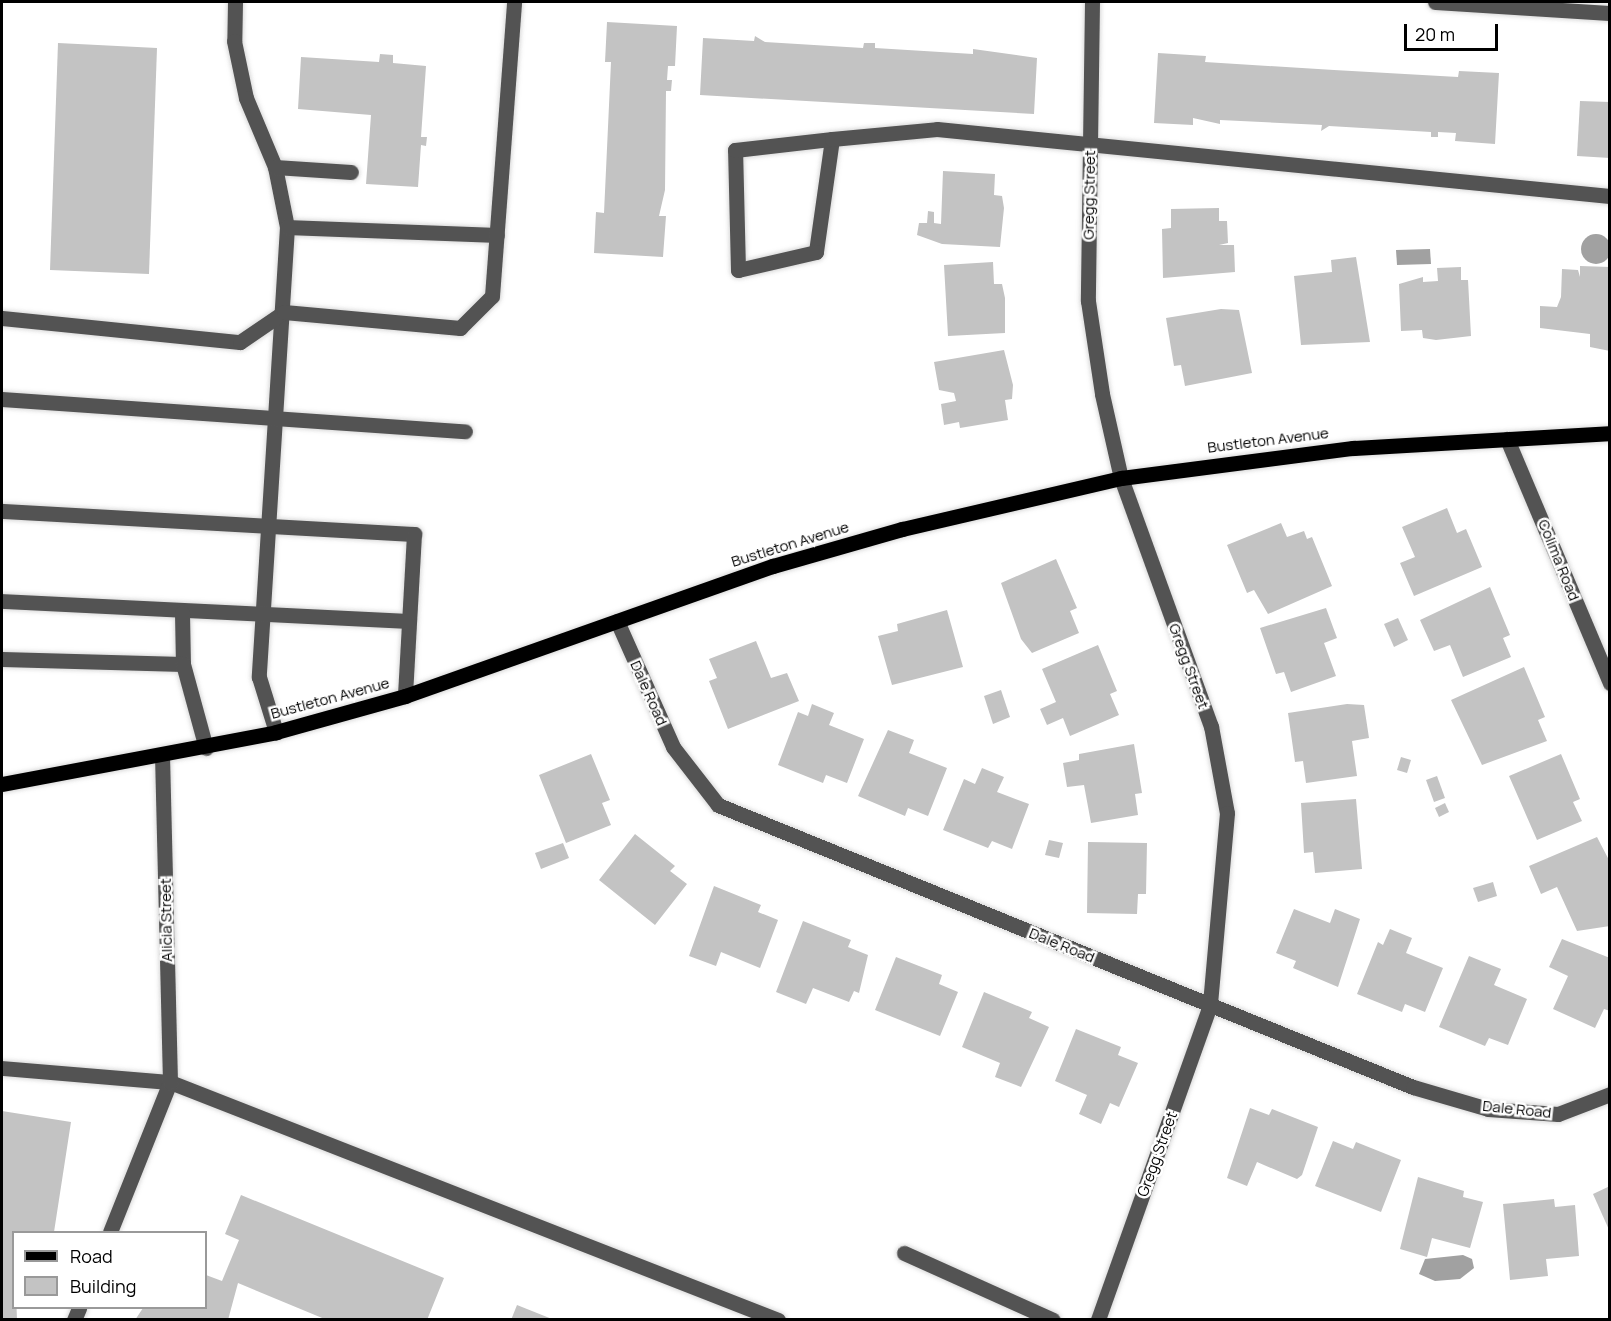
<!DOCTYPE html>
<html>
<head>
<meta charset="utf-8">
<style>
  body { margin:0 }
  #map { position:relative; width:1611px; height:1321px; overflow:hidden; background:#fff; font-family:Manrope,sans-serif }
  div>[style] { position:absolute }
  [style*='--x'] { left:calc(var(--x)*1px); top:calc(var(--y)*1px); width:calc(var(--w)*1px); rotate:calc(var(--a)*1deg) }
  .water>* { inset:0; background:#a1a1a1 }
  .round { border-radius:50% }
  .building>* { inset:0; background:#c3c3c3 }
  .roads { filter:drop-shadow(0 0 2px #dbdbdb) drop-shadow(0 0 2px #dbdbdb) }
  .minor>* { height:15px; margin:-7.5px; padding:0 7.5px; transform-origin:7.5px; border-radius:7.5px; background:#535353 }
  .major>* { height:15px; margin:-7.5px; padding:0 7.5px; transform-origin:7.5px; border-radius:7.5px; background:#000 }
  span { translate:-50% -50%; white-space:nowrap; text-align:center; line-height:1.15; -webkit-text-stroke:5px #fff; paint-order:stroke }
  .street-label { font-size:15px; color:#000 }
  .frame { position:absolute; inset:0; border:3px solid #000; pointer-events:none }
  .legend { position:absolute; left:12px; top:1231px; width:195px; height:78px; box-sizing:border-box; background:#fff; border:2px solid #999; margin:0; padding:8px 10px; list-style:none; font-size:18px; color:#000 }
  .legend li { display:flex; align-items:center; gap:12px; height:30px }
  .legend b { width:30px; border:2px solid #999 }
  .scale { position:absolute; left:1404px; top:24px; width:94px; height:27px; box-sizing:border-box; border:3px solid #000; border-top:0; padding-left:8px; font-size:18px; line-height:21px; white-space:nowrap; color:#000; -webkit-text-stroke:4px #fff; paint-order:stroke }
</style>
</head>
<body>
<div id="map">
  <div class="water">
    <div class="round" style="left:1581px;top:234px;width:30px;height:30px"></div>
    <div style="clip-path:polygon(1430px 249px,1431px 264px,1397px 265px,1396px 250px)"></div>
    <div style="clip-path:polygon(1463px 1255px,1472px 1259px,1474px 1268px,1460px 1279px,1435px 1281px,1419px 1274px,1425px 1259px)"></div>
  </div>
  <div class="building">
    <div style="clip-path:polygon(607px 22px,677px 26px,675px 66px,668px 66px,667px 80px,672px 80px,671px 91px,666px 91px,665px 190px,659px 216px,666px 216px,663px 257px,594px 253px,596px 212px,604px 213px,611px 62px,605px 62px)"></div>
    <div style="clip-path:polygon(755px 36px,765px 42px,863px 48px,864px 43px,875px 43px,875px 48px,973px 54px,973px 49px,1037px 58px,1034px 114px,700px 95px,703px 38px,754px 41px)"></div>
    <div style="clip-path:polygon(58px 43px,157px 48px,149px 274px,50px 270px)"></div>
    <div style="clip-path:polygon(1158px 53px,1206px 56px,1205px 62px,1334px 70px,1458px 77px,1459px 71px,1499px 73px,1495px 144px,1455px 141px,1456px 133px,1438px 132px,1438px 137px,1431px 137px,1431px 132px,1329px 126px,1321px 131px,1322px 125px,1220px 120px,1220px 124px,1193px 118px,1193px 125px,1154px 123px)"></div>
    <div style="clip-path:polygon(380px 54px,393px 55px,393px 63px,426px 66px,421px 137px,427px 137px,426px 146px,421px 145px,418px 187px,366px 184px,371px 115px,298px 109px,301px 57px,379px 62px)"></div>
    <div style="clip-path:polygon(1580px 101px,1610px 102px,1610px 158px,1577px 156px)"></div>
    <div style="clip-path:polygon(943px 171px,995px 174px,994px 195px,1002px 196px,1004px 208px,1000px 247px,942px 244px,917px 235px,919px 223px,927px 223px,928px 211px,934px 212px,934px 223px,941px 224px)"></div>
    <div style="clip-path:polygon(1219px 208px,1219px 221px,1227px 221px,1228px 243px,1219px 245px,1234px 245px,1235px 272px,1163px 278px,1162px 229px,1171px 228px,1171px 209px)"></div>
    <div style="clip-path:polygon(1356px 257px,1370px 342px,1301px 345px,1294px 276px,1332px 272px,1331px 260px)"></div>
    <div style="clip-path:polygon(993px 262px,994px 284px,1002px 284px,1005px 298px,1005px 333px,948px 336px,944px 265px)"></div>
    <div style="clip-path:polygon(1580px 266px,1610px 267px,1610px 351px,1590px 347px,1590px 334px,1540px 328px,1540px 306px,1557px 307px,1561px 297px,1562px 269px,1578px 270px,1580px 277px)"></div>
    <div style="clip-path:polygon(1461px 267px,1461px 280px,1468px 280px,1471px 336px,1436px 340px,1423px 338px,1422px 330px,1401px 331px,1399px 284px,1423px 277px,1423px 282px,1438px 281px,1437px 268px)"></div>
    <div style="clip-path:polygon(1221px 309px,1239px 310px,1252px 373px,1185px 386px,1181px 365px,1174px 366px,1166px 318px)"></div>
    <div style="clip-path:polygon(1004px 350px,1013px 385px,1012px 399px,1005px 400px,1008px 420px,960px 428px,959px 422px,944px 425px,941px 404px,956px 401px,954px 393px,939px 390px,934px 362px)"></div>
    <div style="clip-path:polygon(1447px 508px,1457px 533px,1466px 529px,1482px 567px,1414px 596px,1400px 563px,1415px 557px,1402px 527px)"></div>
    <div style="clip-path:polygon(1281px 523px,1287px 537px,1304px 531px,1307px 539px,1312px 537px,1332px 586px,1268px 614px,1254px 590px,1247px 593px,1227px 545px)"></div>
    <div style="clip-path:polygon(1056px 559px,1077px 608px,1070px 611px,1079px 633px,1032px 653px,1021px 639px,1001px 583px)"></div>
    <div style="clip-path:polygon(1490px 587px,1510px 635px,1503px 638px,1511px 657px,1463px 677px,1450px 645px,1434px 651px,1420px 620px)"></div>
    <div style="clip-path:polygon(1326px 608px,1337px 638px,1324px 643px,1336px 676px,1291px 692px,1284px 672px,1276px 674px,1260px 628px)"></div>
    <div style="clip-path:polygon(947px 610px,963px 667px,892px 685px,878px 636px,898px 631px,897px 624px)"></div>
    <div style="clip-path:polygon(1398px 618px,1408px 640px,1394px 647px,1384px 624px)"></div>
    <div style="clip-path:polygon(756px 641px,771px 678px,787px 673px,799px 701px,728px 729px,709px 681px,717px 678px,709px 659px)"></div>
    <div style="clip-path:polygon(1098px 645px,1117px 691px,1110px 694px,1119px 715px,1070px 736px,1063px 718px,1047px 725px,1040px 709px,1056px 702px,1042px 669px)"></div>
    <div style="clip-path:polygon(1524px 667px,1545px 717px,1538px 720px,1547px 741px,1482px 765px,1451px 700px)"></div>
    <div style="clip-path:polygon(1001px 690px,1010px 717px,993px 724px,984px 696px)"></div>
    <div style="clip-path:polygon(812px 704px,834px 713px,829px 725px,864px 739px,847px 783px,826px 775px,823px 783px,778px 765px,798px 712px,808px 716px)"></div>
    <div style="clip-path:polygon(1347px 704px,1364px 705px,1369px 738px,1352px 741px,1357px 776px,1306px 783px,1303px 761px,1295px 762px,1288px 713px)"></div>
    <div style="clip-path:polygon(888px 730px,914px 740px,909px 753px,947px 768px,928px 816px,908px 808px,905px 816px,858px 796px)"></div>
    <div style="clip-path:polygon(1134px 744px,1142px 793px,1135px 794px,1138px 815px,1091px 823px,1084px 785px,1067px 787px,1063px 763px,1079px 760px,1079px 754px)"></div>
    <div style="clip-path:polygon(591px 754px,610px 800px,602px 803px,611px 825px,566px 843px,539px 775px)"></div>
    <div style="clip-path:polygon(1561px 754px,1580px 799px,1573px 802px,1582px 821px,1537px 840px,1509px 776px)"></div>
    <div style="clip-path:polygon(1401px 757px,1411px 760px,1407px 773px,1397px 770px)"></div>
    <div style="clip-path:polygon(982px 768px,1004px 777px,997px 792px,1029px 804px,1012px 849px,992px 841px,988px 848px,943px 830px,964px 779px,975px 784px)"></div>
    <div style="clip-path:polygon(1437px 776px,1445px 798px,1434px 802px,1426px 780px)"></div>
    <div style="clip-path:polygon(1356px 799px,1362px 869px,1315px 873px,1313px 852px,1304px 853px,1301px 803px)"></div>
    <div style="clip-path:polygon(1445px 803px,1449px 812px,1439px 817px,1435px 808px)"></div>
    <div style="clip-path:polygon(635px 834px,675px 866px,670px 871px,687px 884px,655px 925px,599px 880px)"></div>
    <div style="clip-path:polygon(1597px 837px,1610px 862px,1610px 926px,1577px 931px,1557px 887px,1541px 894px,1529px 866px)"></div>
    <div style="clip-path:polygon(1049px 840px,1063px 843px,1059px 858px,1045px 855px)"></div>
    <div style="clip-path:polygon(1088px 842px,1147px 843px,1146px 894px,1138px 894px,1137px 914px,1087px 913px)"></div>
    <div style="clip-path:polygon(563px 843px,569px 858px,541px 869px,535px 853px)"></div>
    <div style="clip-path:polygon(1493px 882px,1497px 896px,1478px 902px,1473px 888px)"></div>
    <div style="clip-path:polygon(714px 886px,761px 905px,758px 912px,778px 920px,760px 968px,721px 952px,716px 966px,689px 956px)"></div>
    <div style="clip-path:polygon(1294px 909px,1330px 923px,1335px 909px,1360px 919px,1338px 987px,1293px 968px,1296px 961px,1276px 953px)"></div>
    <div style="clip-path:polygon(803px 921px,851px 940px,848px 947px,868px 955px,859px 993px,854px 991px,849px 1002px,813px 988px,806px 1004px,776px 992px)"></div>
    <div style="clip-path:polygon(1390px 929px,1412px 938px,1406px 953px,1443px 968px,1425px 1012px,1405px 1004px,1402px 1012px,1357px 994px,1378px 942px,1383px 945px)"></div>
    <div style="clip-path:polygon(1562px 939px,1610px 958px,1610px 1011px,1604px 1009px,1595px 1028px,1553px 1009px,1568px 976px,1549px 967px)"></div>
    <div style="clip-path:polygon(1469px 956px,1501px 969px,1494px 985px,1527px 999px,1508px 1045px,1489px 1038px,1485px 1046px,1439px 1027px)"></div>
    <div style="clip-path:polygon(896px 957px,942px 975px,939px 984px,958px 992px,940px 1036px,875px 1010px)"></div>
    <div style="clip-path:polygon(984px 992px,1032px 1012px,1029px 1018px,1049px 1027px,1021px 1087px,995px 1077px,1000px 1063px,962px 1047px)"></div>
    <div style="clip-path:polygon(1076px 1029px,1121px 1047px,1118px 1055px,1138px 1063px,1119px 1107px,1110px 1103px,1101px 1124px,1079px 1114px,1087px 1095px,1055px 1081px)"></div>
    <div style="clip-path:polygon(1250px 1108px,1269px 1115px,1272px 1109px,1318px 1127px,1302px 1175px,1297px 1179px,1257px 1162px,1247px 1186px,1227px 1178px)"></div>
    <div style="clip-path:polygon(2px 1111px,71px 1122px,54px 1232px,14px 1232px,17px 1320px,2px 1320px)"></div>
    <div style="clip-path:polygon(1333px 1141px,1353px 1149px,1356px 1142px,1401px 1160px,1381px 1212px,1315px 1186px)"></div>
    <div style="clip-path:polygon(1418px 1177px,1464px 1191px,1463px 1197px,1483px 1202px,1470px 1248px,1432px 1238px,1427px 1257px,1400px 1249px)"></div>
    <div style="clip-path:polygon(1610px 1186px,1610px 1232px,1593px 1194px)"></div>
    <div style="clip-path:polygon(241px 1195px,444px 1278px,427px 1320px,327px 1320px,238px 1283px,228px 1320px,135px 1320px,143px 1308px,206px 1308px,206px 1275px,222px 1281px,239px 1240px,225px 1234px)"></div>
    <div style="clip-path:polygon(1554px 1199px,1555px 1207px,1575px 1205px,1579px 1256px,1546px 1259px,1548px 1276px,1510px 1280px,1503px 1204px)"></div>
    <div style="clip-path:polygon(517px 1305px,552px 1319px,552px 1320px,511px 1320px)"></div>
  </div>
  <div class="roads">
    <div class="minor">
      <div style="--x:235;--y:2;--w:39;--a:91"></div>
      <div style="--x:234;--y:41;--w:58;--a:78.1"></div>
      <div style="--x:246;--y:98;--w:75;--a:67.2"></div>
      <div style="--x:275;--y:167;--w:61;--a:78.7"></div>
      <div style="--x:287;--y:227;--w:451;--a:93.6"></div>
      <div style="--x:259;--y:677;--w:58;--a:72.8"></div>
      <div style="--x:1092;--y:2;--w:299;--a:90.8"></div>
      <div style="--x:1088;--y:301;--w:94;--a:81.4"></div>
      <div style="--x:1102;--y:394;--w:86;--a:77.3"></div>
      <div style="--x:1121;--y:478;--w:264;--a:70.1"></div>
      <div style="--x:1211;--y:726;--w:88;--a:79.6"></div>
      <div style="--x:1227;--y:813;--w:193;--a:95.1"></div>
      <div style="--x:1210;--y:1005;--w:334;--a:109.6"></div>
      <div style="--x:1435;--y:2;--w:175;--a:3.6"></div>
      <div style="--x:832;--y:139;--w:114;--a:98.1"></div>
      <div style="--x:816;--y:252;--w:80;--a:167"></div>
      <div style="--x:738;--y:270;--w:120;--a:-91.4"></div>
      <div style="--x:735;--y:150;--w:98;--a:-6.5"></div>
      <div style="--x:832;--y:139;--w:105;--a:-5.4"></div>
      <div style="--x:937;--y:129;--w:676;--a:5.69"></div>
      <div style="--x:275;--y:167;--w:76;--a:3.8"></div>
      <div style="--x:287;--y:227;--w:210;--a:2.2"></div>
      <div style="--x:2;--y:318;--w:239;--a:5.8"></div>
      <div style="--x:240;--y:342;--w:53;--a:-34.3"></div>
      <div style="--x:284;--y:312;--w:177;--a:5.2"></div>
      <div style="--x:460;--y:328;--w:45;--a:-45"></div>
      <div style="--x:492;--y:296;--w:295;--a:-85.7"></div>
      <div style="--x:2;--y:399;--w:464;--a:4"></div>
      <div style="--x:1507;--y:439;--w:265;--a:67.1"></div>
      <div style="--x:2;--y:511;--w:413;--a:3.2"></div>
      <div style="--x:414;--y:534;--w:162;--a:93.2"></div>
      <div style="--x:2;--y:601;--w:405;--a:2.8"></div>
      <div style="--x:182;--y:613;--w:51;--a:88.9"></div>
      <div style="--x:617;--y:621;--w:138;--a:66"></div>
      <div style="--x:673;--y:747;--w:73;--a:52.2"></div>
      <div style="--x:718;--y:805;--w:750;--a:22.09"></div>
      <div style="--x:1413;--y:1087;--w:78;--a:16.3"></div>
      <div style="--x:1488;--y:1109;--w:70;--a:4.1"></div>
      <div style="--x:1558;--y:1114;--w:56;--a:-21"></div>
      <div style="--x:2;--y:659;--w:181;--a:1.6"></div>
      <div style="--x:183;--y:664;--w:87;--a:74.7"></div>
      <div style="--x:2;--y:1068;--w:169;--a:4.8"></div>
      <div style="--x:170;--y:1082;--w:653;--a:21.38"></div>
      <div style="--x:110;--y:1232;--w:162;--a:-68.2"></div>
      <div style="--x:170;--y:1082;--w:324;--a:-91.4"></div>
      <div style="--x:904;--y:1253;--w:163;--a:24.2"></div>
      <div style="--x:74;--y:1320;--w:13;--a:-67"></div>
    </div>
    <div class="major">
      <div style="--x:2;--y:784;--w:279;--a:-10.7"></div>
      <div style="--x:276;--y:732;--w:134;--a:-15.6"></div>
      <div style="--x:405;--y:696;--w:390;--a:-19.5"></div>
      <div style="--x:773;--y:566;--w:134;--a:-16"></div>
      <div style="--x:902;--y:529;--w:225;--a:-13.1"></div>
      <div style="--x:1121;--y:478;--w:234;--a:-7.4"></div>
      <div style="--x:1353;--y:448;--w:257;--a:-3.3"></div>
    </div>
  </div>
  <div class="street-label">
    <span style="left:1089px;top:195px;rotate:-89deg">Gregg Street</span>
    <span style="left:1268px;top:440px;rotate:-7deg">Bustleton Avenue</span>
    <span style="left:790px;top:544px;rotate:-17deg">Bustleton Avenue</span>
    <span style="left:1559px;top:560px;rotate:68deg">Colima Road</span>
    <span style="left:1189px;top:666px;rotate:70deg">Gregg Street</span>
    <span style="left:649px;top:693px;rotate:66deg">Dale Road</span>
    <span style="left:330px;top:698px;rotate:-15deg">Bustleton Avenue</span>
    <span style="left:166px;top:920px;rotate:-91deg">Alicia Street</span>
    <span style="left:1062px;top:945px;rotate:22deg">Dale Road</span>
    <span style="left:1517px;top:1109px;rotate:6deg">Dale Road</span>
    <span style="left:1157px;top:1154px;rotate:-70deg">Gregg Street</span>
  </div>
  <div class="frame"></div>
  <ul class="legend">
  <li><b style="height:8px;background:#000"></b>Road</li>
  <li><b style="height:16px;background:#c3c3c3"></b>Building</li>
  </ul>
  <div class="scale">20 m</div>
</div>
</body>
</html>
